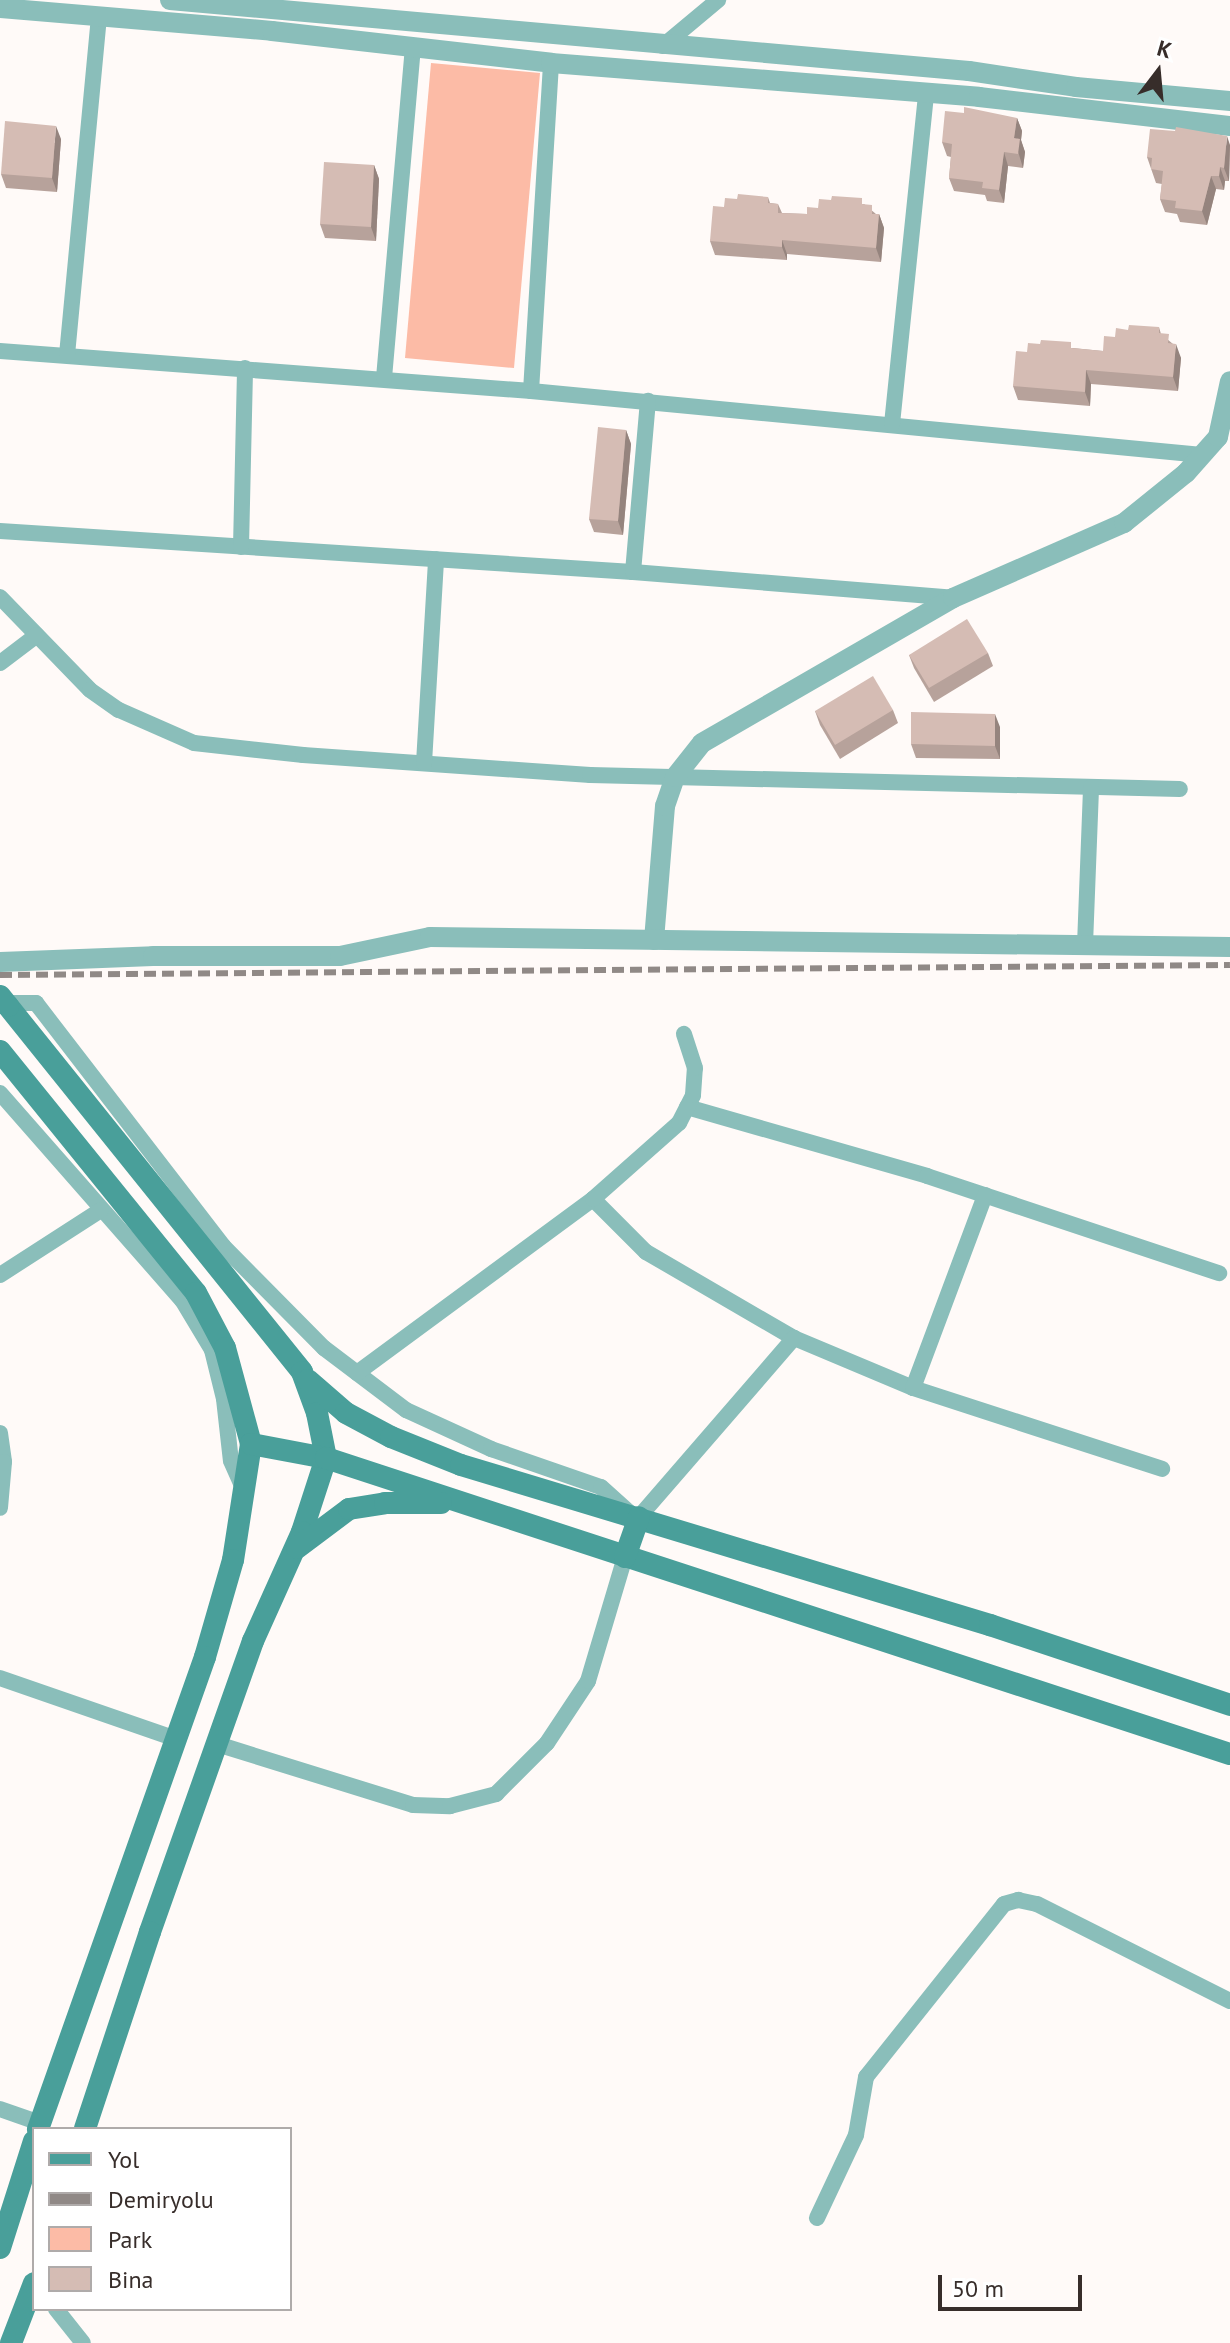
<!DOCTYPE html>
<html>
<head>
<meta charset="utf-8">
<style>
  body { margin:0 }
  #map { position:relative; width:1230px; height:2343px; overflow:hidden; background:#fffaf8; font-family:"PT Sans",sans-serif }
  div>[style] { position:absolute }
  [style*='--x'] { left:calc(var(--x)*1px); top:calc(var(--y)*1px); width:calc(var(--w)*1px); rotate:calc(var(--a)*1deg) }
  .green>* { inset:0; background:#fcbba6 }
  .minor>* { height:16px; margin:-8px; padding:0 8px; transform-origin:8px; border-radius:8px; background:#8abeba }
  .tertiary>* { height:20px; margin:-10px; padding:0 10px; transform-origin:10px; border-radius:10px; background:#8abeba }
  .secondary>* { height:22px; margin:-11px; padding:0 11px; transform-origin:11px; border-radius:11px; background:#499f9a }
  .rail>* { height:6px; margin-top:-3px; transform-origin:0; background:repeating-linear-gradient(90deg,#908986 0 12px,transparent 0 18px) }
  .secondary-bridge>* { height:22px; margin:-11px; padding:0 11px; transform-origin:11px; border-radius:11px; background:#499f9a }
  .wall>* { inset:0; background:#b7a29b }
  .shaded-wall>* { inset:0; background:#95847e }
  .building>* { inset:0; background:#d5bcb4 }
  span { translate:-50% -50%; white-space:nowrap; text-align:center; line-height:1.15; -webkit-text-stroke:6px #fff; paint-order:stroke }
  .legend { position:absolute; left:32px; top:2127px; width:260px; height:184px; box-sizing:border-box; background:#fff; border:2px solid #afabaa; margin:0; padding:10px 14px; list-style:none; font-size:24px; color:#372d2a }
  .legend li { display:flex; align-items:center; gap:16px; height:40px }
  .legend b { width:40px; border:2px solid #afabaa }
  .north { position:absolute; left:1118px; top:32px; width:80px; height:80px; -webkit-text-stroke:6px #fff; paint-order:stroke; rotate:16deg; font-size:22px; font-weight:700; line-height:32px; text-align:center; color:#372d2a }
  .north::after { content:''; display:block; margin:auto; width:28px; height:36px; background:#372d2a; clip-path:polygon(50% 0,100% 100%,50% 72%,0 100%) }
  .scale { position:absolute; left:938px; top:2275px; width:144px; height:36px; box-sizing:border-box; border:4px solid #372d2a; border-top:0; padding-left:10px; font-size:24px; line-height:28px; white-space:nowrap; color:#372d2a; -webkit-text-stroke:6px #fff; paint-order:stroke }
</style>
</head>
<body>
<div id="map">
  <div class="green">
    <div style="clip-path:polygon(431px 63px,540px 73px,514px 368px,405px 358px)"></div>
  </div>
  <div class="minor">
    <div style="--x:663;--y:46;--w:72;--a:-39.9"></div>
    <div style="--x:0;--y:351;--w:533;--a:4.31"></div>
    <div style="--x:531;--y:391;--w:674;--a:5.45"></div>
    <div style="--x:67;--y:355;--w:341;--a:-84.6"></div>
    <div style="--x:384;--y:378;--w:333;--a:-85"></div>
    <div style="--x:531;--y:391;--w:329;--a:-86.5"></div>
    <div style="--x:892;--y:424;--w:332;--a:-84.1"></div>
    <div style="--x:0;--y:531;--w:634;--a:3.71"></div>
    <div style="--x:633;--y:572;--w:321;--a:4.6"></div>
    <div style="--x:241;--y:547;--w:179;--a:-88.7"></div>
    <div style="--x:633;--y:572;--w:172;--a:-85"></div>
    <div style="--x:0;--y:597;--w:129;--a:45.9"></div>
    <div style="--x:90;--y:690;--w:35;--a:35"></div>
    <div style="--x:119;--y:710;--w:82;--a:23.7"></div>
    <div style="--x:194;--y:743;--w:110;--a:6.3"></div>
    <div style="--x:303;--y:755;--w:288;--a:4"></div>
    <div style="--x:590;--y:775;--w:590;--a:1.36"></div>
    <div style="--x:0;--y:663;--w:46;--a:-37.1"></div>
    <div style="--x:424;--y:763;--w:204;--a:-86.6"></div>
    <div style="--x:1085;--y:945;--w:158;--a:-87.8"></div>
    <div style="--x:0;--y:1003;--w:36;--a:0"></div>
    <div style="--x:36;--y:1003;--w:307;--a:52.4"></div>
    <div style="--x:223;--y:1246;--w:144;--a:45.3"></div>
    <div style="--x:324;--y:1348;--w:103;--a:37.1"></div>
    <div style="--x:406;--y:1410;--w:94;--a:24.6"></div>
    <div style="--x:491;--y:1449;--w:116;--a:19.1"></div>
    <div style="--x:601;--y:1487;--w:40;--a:42"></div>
    <div style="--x:0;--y:1093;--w:276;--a:48.7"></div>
    <div style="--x:182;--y:1300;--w:58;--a:59"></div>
    <div style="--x:212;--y:1350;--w:50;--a:76.2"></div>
    <div style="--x:224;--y:1399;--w:62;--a:83.6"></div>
    <div style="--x:231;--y:1461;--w:32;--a:66"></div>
    <div style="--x:687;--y:1107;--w:250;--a:16"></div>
    <div style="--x:927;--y:1176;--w:308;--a:18.4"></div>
    <div style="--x:593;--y:1199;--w:75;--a:45"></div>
    <div style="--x:646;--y:1252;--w:171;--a:30.2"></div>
    <div style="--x:794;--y:1338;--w:129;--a:22.8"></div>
    <div style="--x:913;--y:1388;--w:262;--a:18"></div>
    <div style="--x:0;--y:1275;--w:120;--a:-32.8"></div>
    <div style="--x:357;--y:1373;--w:293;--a:-36.4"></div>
    <div style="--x:593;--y:1199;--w:115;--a:-41.5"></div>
    <div style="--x:679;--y:1123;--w:31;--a:-63"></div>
    <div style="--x:693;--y:1095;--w:27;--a:-86"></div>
    <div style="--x:695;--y:1068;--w:36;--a:-108"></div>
    <div style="--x:913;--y:1388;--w:206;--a:-69.5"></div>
    <div style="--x:0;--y:1433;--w:29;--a:82"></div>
    <div style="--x:4;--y:1462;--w:46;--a:95"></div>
    <div style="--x:639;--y:1517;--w:237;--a:-49.1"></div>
    <div style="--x:0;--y:1678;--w:186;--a:19.1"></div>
    <div style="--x:217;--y:1744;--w:205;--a:17.3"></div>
    <div style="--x:413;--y:1805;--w:37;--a:2"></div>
    <div style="--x:450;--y:1806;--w:48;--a:-14.6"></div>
    <div style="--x:496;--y:1794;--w:72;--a:-45"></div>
    <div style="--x:547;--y:1743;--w:74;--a:-56.5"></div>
    <div style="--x:588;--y:1681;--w:129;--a:-73.4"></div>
    <div style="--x:0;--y:2109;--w:42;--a:19.3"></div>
    <div style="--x:817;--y:2218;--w:92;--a:-64.8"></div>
    <div style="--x:856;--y:2135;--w:59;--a:-80.2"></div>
    <div style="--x:866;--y:2077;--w:221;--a:-51.4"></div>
    <div style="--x:1004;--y:1904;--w:15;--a:-16"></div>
    <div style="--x:1018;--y:1900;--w:19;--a:12"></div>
    <div style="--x:1037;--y:1904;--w:216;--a:26.7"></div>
    <div style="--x:56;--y:2309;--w:43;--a:51.5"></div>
  </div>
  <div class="tertiary">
    <div style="--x:170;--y:0;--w:802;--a:5.08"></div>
    <div style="--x:969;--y:71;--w:108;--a:8.5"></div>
    <div style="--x:1076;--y:87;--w:155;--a:5.2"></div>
    <div style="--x:0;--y:8;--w:273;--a:4.8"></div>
    <div style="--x:272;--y:31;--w:281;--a:6.5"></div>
    <div style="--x:551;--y:63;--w:429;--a:4.5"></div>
    <div style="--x:979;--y:97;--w:253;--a:6.6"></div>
    <div style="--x:654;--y:940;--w:134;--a:-85.3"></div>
    <div style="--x:665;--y:806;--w:31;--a:-71"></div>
    <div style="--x:675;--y:777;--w:43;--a:-51.5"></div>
    <div style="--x:702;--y:743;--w:290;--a:-30"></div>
    <div style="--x:953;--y:598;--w:187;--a:-23.7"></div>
    <div style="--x:1124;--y:523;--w:80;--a:-38.9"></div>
    <div style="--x:1186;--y:473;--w:48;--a:-48.4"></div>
    <div style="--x:1218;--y:437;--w:57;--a:-77.9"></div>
    <div style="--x:0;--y:962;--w:153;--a:-2.2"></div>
    <div style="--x:153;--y:956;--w:187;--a:0"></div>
    <div style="--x:340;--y:956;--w:92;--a:-11.9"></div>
    <div style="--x:430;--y:937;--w:800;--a:0.72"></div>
  </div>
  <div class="secondary">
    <div style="--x:8;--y:1006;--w:469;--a:51.2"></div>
    <div style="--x:302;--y:1372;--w:44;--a:69.9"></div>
    <div style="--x:317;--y:1413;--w:46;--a:78.7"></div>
    <div style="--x:326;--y:1458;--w:78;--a:108"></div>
    <div style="--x:302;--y:1532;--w:120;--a:114.2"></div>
    <div style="--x:253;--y:1641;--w:309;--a:109.5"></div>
    <div style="--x:150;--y:1932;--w:207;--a:108.3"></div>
    <div style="--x:0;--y:1051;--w:311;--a:51"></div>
    <div style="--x:196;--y:1293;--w:62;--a:62.2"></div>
    <div style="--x:225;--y:1348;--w:99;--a:74.8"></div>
    <div style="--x:251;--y:1444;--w:117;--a:98.8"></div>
    <div style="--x:233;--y:1560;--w:101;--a:106.1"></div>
    <div style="--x:205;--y:1657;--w:501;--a:109.48"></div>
    <div style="--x:308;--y:1380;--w:50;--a:41"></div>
    <div style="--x:346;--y:1413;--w:51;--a:28.1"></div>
    <div style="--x:391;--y:1437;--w:75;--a:21.8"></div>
    <div style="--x:461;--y:1465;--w:553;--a:16.83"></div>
    <div style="--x:990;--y:1625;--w:253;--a:18.4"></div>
    <div style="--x:251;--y:1444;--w:76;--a:10.6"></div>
    <div style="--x:326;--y:1458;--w:951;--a:18.13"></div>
    <div style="--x:297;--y:1548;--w:65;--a:-36.9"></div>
    <div style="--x:349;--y:1509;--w:36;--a:-9"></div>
    <div style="--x:385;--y:1503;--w:56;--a:0"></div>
    <div style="--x:625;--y:1557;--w:42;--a:-70.7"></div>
    <div style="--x:0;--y:2248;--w:112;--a:-72.4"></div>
    <div style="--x:11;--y:2343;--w:64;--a:-69"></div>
  </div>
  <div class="rail">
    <div style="--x:0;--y:975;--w:1230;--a:-0.47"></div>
  </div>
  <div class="secondary-bridge">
    <div style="--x:0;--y:996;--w:13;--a:51"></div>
  </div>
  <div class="wall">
    <div style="clip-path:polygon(1017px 118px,1022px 131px,1021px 140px,1025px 152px,1023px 168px,1008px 166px,1004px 203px,987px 201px,985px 195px,954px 191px,949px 178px,951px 157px,947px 156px,942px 142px)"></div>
    <div style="clip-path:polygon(61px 139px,57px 192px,6px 188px,1px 174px)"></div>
    <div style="clip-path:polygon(1230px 145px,1229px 181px,1225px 181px,1224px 190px,1216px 189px,1207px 225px,1180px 222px,1177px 214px,1165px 212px,1160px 199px,1162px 184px,1156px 183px,1147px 157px)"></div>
    <div style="clip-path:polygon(374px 165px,379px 179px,376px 241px,325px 238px,320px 224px)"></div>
    <div style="clip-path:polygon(768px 197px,770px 203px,778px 204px,782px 213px,807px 214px,818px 208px,864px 204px,876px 214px,879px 214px,884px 228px,881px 262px,787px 254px,787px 260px,715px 255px,710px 241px,724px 207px,737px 199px)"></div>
    <div style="clip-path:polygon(1159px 327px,1161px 334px,1173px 344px,1181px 358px,1178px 391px,1091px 384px,1090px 406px,1018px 400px,1013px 386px,1027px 352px,1073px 348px,1103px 351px,1115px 337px,1128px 330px)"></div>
    <div style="clip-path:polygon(626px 430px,631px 444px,623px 535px,594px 532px,589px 519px)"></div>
    <div style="clip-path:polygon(988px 653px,993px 666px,934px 702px,914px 668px,909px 655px)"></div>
    <div style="clip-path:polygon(893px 710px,898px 723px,840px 759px,820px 725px,815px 711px)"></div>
    <div style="clip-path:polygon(1000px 727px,1000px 759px,916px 758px,911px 744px)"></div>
  </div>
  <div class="shaded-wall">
    <div style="clip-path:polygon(1017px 118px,1022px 131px,1021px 140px,1025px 152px,1023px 168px,1014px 138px)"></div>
    <div style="clip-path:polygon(56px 126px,61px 139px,57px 192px,52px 178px)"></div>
    <div style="clip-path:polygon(1227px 136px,1230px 145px,1229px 181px,1224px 168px)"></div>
    <div style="clip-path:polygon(1004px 152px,1008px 166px,1004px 203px,999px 190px)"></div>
    <div style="clip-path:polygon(374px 165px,379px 179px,376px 241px,371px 227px)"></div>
    <div style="clip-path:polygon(1220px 167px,1225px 181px,1224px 190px,1219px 176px)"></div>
    <div style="clip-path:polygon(1211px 176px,1216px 189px,1207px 225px,1202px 211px)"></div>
    <div style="clip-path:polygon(879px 214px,884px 228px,881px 262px,876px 248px)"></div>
    <div style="clip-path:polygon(782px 240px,787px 254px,787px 260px,782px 247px)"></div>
    <div style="clip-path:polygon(1176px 344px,1181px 358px,1178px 391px,1173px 377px)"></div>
    <div style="clip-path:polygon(1086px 370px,1091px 384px,1090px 406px,1085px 392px)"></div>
    <div style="clip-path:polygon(626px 430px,631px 444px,623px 535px,618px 521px)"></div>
    <div style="clip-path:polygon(995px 714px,1000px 727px,1000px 759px,995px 746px)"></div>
  </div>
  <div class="building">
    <div style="clip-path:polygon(964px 107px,1017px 118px,1014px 138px,1020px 139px,1018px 154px,1004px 152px,999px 190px,982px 188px,983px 182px,949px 178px,952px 144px,942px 142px,945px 111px,964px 113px)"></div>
    <div style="clip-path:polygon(5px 121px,56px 126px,52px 178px,1px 174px)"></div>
    <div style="clip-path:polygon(1176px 127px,1227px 136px,1224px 168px,1220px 167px,1219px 176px,1211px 176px,1202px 211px,1175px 208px,1176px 201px,1160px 199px,1163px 171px,1151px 169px,1152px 158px,1147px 157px,1150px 129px,1175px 131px)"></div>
    <div style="clip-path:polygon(324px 162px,374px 165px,371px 227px,320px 224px)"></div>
    <div style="clip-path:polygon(738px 194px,768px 197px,768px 203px,778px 204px,778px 213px,807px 214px,807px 207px,818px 208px,819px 199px,831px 200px,832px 196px,862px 198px,862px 204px,872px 205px,872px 214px,879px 214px,876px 248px,782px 240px,782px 247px,710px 241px,713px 206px,724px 207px,725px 198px,737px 199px)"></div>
    <div style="clip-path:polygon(1129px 325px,1159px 327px,1159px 333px,1169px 334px,1168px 343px,1176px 344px,1173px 377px,1086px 370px,1085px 392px,1013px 386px,1016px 351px,1027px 352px,1028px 343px,1040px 344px,1041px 340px,1071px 342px,1071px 348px,1103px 351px,1104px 336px,1115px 337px,1116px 328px,1128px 330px)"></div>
    <div style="clip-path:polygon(598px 427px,626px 430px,618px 521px,589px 519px)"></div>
    <div style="clip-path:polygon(967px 619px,988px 653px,929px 688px,909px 655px)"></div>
    <div style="clip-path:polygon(873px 676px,893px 710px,835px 745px,815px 711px)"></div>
    <div style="clip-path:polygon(911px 712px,995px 714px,995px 746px,911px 744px)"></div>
  </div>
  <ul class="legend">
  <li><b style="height:10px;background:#499f9a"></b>Yol</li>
  <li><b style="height:10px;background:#908986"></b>Demiryolu</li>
  <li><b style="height:22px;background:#fcbba6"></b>Park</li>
  <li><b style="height:22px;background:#d5bcb4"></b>Bina</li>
  </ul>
  <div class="north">K</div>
  <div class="scale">50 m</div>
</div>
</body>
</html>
